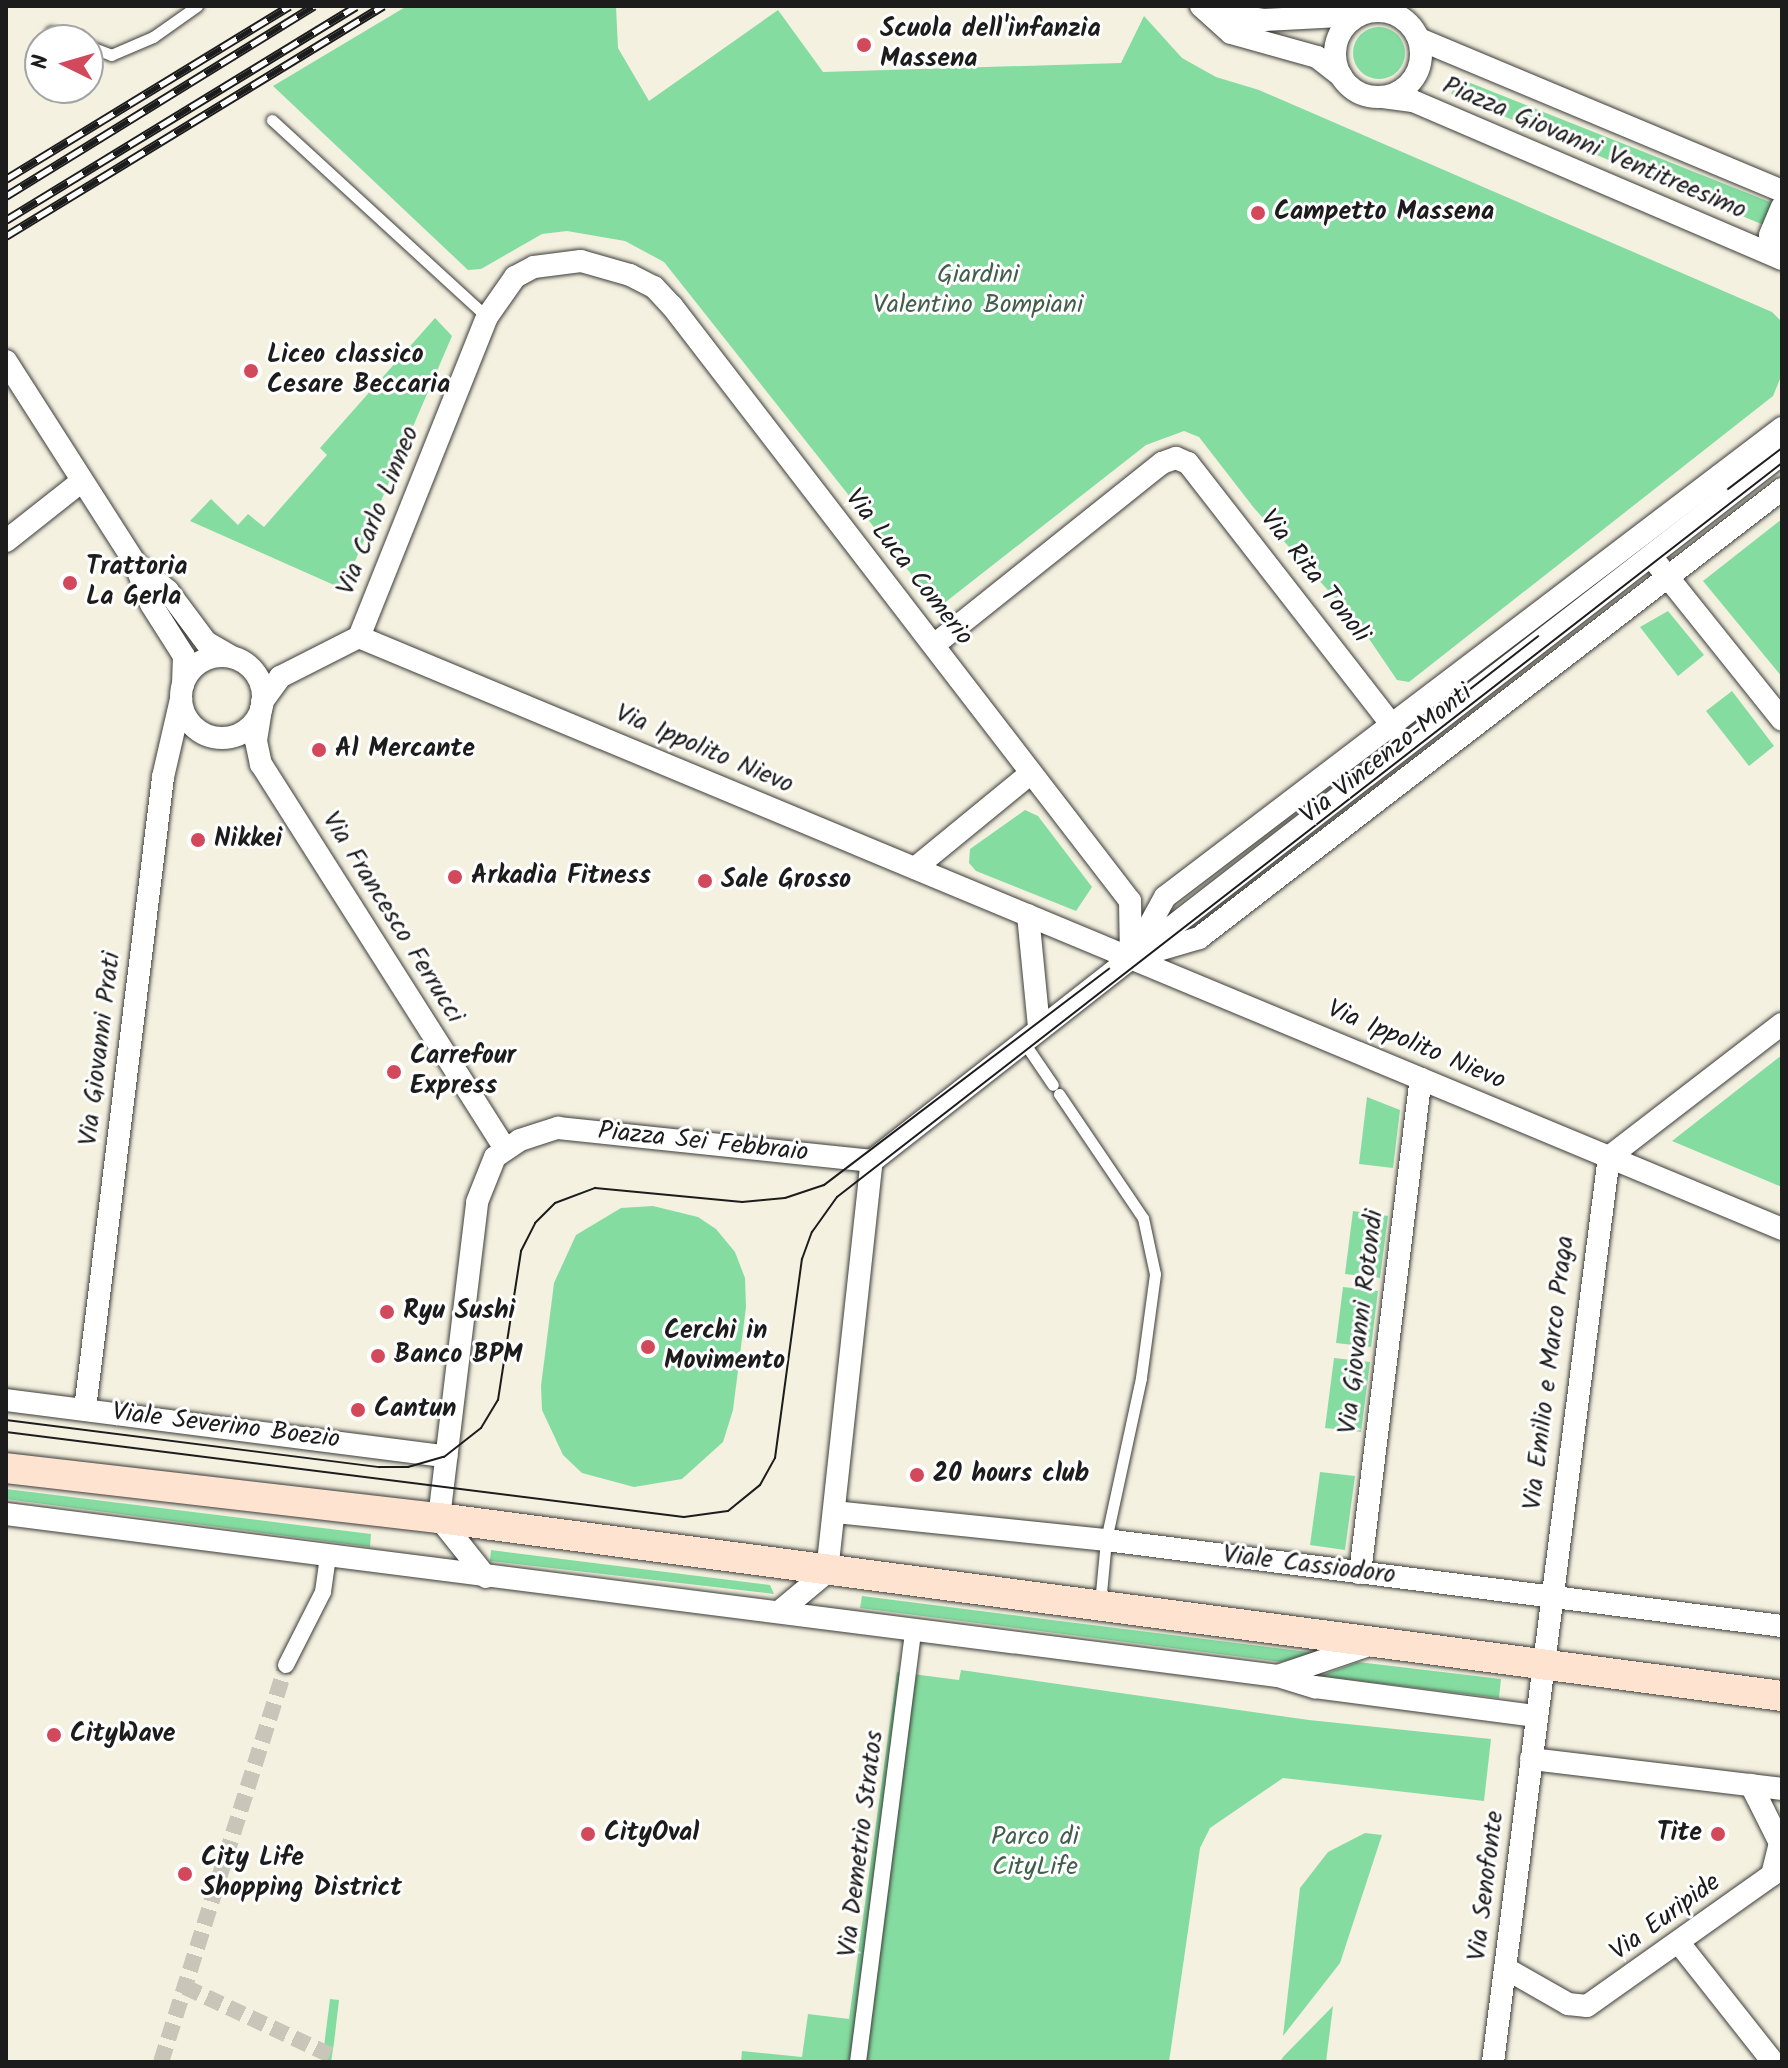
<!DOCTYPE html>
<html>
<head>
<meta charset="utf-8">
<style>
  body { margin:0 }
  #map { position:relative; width:1788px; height:2068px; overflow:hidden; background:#f4f1e0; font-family:Kalam,sans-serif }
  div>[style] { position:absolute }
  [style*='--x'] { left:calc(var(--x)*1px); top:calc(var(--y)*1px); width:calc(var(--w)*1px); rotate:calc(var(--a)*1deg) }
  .green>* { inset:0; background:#85dca1 }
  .round { border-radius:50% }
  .pedestrian-tunnel>* { height:16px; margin-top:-8px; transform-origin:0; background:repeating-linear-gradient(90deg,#c9c6b9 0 16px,transparent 0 24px) }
  .roads { filter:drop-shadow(0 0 2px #3c3c39) drop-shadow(0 0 2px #3c3c39) }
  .service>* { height:11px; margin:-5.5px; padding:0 5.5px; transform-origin:5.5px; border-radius:5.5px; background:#fff }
  .pedestrian>* { height:16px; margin:-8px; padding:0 8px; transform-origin:8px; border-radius:8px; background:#fff }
  .minor>* { height:22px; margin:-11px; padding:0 11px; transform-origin:11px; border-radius:11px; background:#fff }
  .minor>.ring { margin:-11px; padding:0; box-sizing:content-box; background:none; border:22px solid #fff; border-radius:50% }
  .secondary>* { height:30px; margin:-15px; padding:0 15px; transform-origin:15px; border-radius:15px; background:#fee3d1 }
  .tram>* { height:2px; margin:-1px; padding:0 1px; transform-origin:1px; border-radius:1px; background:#1c1c1c }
  .rail>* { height:9px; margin-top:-4.5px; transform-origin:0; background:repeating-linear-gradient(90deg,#fff 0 18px,#1c1c1c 0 36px); box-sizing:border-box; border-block:2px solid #1c1c1c }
  .dots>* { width:22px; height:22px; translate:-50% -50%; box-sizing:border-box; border:4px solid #fff; border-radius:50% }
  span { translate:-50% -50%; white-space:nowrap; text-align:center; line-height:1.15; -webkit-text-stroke:6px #fff; paint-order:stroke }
  .poi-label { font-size:26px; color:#1c1c1c; font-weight:700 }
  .left { translate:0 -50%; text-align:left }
  .right { translate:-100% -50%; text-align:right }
  .street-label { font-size:26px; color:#1c1c1c }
  .park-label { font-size:26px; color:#415f4b }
  .frame { position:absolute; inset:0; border:8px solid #1c1c1c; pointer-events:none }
  .north { position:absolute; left:24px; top:24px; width:80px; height:80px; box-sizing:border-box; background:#fff; border:2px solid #a4a4a4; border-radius:50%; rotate:275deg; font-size:22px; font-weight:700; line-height:32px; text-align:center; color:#1c1c1c }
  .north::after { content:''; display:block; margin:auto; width:28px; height:36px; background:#d1495b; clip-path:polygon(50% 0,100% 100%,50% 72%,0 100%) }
</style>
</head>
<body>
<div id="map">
  <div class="green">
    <div style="clip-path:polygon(407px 6px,616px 6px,618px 48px,649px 101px,778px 10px,823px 72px,1121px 63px,1144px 16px,1182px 58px,1216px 77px,1259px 90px,1772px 312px,1782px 322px,1782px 374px,1773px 396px,1409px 682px,1397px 680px,1361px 627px,1254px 508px,1199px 437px,1184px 431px,1146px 445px,938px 608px,664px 262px,625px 241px,567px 231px,542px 234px,481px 269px,468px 270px,273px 86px)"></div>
    <div class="round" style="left:1353px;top:27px;width:52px;height:52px"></div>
    <div style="clip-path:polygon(1458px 78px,1775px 204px,1766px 226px,1451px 94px)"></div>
    <div style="clip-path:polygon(435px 318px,452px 336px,343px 589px,190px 521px,211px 499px,238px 525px,248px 514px,264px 527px,327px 455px,320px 448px)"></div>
    <div style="clip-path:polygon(1782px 519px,1782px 677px,1703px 581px)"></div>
    <div style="clip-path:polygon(1668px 611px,1704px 655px,1678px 676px,1640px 627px)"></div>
    <div style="clip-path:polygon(1732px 691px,1774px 746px,1749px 766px,1706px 711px)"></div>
    <div style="clip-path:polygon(1025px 810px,1038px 816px,1092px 887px,1076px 911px,976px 871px,969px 863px,970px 849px)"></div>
    <div style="clip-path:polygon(1782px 1055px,1782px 1187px,1672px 1141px)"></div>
    <div style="clip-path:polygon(1367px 1097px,1400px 1110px,1393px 1168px,1359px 1164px)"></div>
    <div style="clip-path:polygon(653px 1206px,698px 1217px,716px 1229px,735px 1252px,745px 1278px,746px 1307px,733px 1410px,723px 1442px,682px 1479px,634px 1487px,582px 1473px,563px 1455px,542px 1410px,541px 1386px,554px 1283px,576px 1235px,621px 1208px)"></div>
    <div style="clip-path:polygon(1353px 1211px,1388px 1216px,1380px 1278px,1345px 1274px)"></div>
    <div style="clip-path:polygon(1343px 1287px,1378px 1291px,1371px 1347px,1336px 1343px)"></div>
    <div style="clip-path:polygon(1334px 1358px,1370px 1362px,1361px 1432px,1325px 1428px)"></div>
    <div style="clip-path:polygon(1320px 1472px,1355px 1476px,1345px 1550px,1310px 1545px)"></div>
    <div style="clip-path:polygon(6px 1489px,371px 1534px,370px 1547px,6px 1499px)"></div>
    <div style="clip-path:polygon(491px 1550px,770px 1585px,774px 1594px,490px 1561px)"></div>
    <div style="clip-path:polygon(862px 1596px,1315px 1653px,1281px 1662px,860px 1608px)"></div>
    <div style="clip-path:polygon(1358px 1662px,1501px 1679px,1499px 1698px,1320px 1676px)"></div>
    <div style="clip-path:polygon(961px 1670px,1309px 1720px,1491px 1739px,1484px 1801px,1283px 1778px,1210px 1828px,1200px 1848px,1169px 2062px,741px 2062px,742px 2051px,802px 2057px,808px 2014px,849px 2019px,897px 1672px,959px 1680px)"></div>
    <div style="clip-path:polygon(1365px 1833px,1382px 1835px,1340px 1963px,1283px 2036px,1300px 1888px,1328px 1852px)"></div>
    <div style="clip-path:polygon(330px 1999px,339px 2000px,334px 2043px,331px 2062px,322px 2062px)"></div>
    <div style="clip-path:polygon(1333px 2006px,1326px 2062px,1280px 2062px,1283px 2057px)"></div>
  </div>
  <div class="pedestrian-tunnel">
    <div style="--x:185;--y:1987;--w:162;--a:25.1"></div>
    <div style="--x:161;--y:2062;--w:416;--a:-72.5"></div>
  </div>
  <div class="roads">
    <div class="service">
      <div style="--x:51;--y:32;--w:22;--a:21"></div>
      <div style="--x:88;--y:46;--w:25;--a:21"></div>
      <div style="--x:111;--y:55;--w:46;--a:-23.2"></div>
      <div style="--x:153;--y:37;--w:54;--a:-35.2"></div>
      <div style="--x:272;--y:120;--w:292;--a:42.5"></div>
      <div style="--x:1023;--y:1041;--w:53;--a:55.7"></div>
      <div style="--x:1059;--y:1094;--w:150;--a:55.9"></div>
      <div style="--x:1143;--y:1218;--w:57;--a:77.9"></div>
      <div style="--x:1155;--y:1274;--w:105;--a:97.7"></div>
      <div style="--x:1141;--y:1378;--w:166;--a:102.2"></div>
      <div style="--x:1106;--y:1540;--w:63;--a:95.4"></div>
    </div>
    <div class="pedestrian">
      <div style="--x:286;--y:1665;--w:82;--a:-63.1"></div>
      <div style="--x:323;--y:1592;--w:37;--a:-82"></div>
      <div style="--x:858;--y:2062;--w:434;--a:-82.7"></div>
    </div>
    <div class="minor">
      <div style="--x:1201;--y:6;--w:40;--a:42"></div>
      <div style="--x:1231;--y:33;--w:89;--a:15.6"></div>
      <div style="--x:1317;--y:57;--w:31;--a:38"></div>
      <div style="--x:1210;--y:11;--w:55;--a:9.5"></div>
      <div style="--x:1264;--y:20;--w:96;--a:-3"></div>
      <div class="ring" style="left:1335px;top:11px;width:64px;height:64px"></div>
      <div style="--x:1419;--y:39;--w:394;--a:22.7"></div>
      <div style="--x:1383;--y:97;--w:30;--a:8"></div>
      <div style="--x:1413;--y:101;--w:401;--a:23.2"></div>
      <div style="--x:1781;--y:258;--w:25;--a:-116"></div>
      <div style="--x:1770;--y:235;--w:30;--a:-67"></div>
      <div style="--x:6;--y:361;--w:237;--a:57.4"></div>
      <div style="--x:134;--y:561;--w:46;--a:68.4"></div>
      <div style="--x:151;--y:604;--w:62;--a:57.6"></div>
      <div style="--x:184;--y:656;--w:29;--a:92"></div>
      <div style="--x:6;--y:541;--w:97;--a:-38.3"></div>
      <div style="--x:137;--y:565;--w:40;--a:40"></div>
      <div style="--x:168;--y:591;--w:64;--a:53.3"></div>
      <div style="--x:206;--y:642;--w:30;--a:30"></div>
      <div style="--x:1658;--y:565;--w:198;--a:51.3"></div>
      <div style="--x:359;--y:637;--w:1541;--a:22.59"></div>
      <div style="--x:359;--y:637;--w:345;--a:-68.2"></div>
      <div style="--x:487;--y:317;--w:49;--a:-55"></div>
      <div style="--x:515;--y:277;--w:21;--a:-28"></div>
      <div style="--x:534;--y:267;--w:47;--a:-7.3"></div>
      <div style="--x:581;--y:261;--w:51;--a:15.9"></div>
      <div style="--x:630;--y:275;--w:27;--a:27"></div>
      <div style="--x:654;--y:287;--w:26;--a:47"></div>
      <div style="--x:672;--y:306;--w:751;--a:52.41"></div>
      <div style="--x:1130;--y:901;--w:57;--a:89"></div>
      <div style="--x:934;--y:645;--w:292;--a:-38.6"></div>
      <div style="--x:1162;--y:463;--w:15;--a:-20"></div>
      <div style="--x:1176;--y:458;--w:13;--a:23"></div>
      <div style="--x:1188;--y:463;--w:336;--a:52.1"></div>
      <div class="ring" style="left:181px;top:656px;width:60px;height:60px"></div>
      <div style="--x:262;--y:702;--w:31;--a:-54"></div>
      <div style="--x:280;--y:677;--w:89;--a:-26.9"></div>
      <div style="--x:261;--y:709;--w:32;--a:99"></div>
      <div style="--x:256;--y:741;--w:24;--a:78"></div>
      <div style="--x:261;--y:764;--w:456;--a:57.6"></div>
      <div style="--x:915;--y:868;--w:150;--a:-39.3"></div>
      <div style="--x:1028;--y:915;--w:114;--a:84.4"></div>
      <div style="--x:1142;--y:950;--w:810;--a:-37.78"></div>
      <div style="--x:1132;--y:957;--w:68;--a:-61.2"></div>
      <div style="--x:1165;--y:897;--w:775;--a:-37.24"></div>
      <div style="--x:1609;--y:1157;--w:218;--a:-37.6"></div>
      <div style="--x:872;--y:1161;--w:329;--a:-38.1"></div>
      <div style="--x:1131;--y:958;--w:71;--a:-16.4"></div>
      <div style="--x:1199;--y:938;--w:736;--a:-37.6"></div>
      <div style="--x:6;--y:1400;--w:444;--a:7.3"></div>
      <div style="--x:85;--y:1409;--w:637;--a:-82.96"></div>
      <div style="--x:163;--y:777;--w:80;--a:-77"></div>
      <div style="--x:835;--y:1512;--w:272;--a:5.9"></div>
      <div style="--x:1106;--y:1540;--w:681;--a:7.25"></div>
      <div style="--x:6;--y:1514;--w:1282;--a:7.26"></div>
      <div style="--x:1278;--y:1676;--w:39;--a:17"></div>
      <div style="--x:1315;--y:1687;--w:223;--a:7.5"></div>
      <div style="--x:1360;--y:1573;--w:498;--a:-83"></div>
      <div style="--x:486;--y:1577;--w:75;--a:-128.5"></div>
      <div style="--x:439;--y:1518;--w:318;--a:-83.1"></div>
      <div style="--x:477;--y:1202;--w:48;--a:-68.2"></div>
      <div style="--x:495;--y:1157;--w:30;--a:-34"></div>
      <div style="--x:520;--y:1140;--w:40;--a:-18"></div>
      <div style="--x:558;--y:1128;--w:316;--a:6"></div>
      <div style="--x:779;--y:1612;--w:62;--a:-39.8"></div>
      <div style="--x:827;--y:1572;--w:413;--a:-83.8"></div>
      <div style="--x:1278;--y:1676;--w:99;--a:-18.8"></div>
      <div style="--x:1531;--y:1759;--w:253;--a:6.8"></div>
      <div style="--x:1679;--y:1943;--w:152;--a:51.7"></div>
      <div style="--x:1505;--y:1968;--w:73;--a:29.7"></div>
      <div style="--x:1568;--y:2004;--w:19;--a:6"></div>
      <div style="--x:1587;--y:2006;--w:227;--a:-35.3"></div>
      <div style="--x:1772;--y:1875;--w:33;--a:-76"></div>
      <div style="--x:1780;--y:1843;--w:65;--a:-116.6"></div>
      <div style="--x:1493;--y:2062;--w:912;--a:-82.7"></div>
    </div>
    <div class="secondary">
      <div style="--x:6;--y:1468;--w:436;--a:6.6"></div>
      <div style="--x:439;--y:1518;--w:1355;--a:7.55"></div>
    </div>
  </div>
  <div class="tram">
    <div style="--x:1728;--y:489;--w:68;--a:-37.2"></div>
    <div style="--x:1352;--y:781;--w:236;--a:-37.9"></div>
    <div style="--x:6;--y:1420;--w:376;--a:7.2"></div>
    <div style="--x:379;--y:1467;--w:29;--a:0"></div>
    <div style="--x:408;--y:1467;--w:37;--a:-16"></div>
    <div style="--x:444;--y:1457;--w:47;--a:-38.1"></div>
    <div style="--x:481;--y:1428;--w:33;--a:-59"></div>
    <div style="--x:498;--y:1400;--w:151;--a:-81.2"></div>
    <div style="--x:521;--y:1251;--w:31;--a:-63"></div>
    <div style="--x:535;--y:1223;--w:28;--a:-45"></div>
    <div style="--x:555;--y:1203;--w:43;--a:-20.6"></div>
    <div style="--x:595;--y:1188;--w:148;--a:5.4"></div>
    <div style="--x:742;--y:1202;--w:43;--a:-5.3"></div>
    <div style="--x:785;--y:1198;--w:41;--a:-18.4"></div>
    <div style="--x:824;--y:1185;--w:358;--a:-37.2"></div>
    <div style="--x:6;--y:1432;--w:683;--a:7.15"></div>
    <div style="--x:684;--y:1517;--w:44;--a:-7.8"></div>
    <div style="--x:728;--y:1511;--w:41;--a:-39.1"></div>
    <div style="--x:760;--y:1485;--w:31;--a:-61"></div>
    <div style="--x:775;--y:1458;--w:201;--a:-82.3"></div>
    <div style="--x:802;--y:1259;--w:29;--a:-70"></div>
    <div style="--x:812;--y:1232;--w:43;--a:-54.5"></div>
    <div style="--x:837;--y:1197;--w:1197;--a:-37.84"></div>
  </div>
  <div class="rail">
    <div style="--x:6;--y:179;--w:332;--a:-31.4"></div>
    <div style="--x:6;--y:196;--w:362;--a:-31.7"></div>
    <div style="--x:6;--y:220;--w:410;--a:-31.4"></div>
    <div style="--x:6;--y:236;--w:442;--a:-31.4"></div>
  </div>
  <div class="dots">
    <div style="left:864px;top:45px;background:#d1495b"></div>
    <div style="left:1258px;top:213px;background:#d1495b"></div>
    <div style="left:251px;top:371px;background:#d1495b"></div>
    <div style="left:70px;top:583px;background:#d1495b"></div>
    <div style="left:319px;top:750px;background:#d1495b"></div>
    <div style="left:198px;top:840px;background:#d1495b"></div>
    <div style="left:455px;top:877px;background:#d1495b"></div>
    <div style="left:705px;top:881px;background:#d1495b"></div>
    <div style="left:394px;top:1072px;background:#d1495b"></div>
    <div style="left:387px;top:1312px;background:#d1495b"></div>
    <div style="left:648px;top:1347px;background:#d1495b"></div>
    <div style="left:378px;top:1356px;background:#d1495b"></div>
    <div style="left:358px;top:1410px;background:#d1495b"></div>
    <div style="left:917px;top:1475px;background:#d1495b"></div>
    <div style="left:54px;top:1735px;background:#d1495b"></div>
    <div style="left:588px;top:1834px;background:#d1495b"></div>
    <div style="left:1718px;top:1834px;background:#d1495b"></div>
    <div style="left:185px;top:1874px;background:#d1495b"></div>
  </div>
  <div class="poi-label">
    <span class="left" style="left:880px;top:45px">Scuola dell'infanzia<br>Massena</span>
    <span class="left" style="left:1274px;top:213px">Campetto Massena</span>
    <span class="left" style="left:267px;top:371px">Liceo classico<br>Cesare Beccaria</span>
    <span class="left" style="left:86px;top:583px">Trattoria<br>La Gerla</span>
    <span class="left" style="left:335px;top:750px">Al Mercante</span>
    <span class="left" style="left:214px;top:840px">Nikkei</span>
    <span class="left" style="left:471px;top:877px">Arkadia Fitness</span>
    <span class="left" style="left:721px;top:881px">Sale Grosso</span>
    <span class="left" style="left:410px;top:1072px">Carrefour<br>Express</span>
    <span class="left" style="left:403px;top:1312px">Ryu Sushi</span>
    <span class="left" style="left:664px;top:1347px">Cerchi in<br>Movimento</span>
    <span class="left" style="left:394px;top:1356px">Banco BPM</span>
    <span class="left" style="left:374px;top:1410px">Cantun</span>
    <span class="left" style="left:933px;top:1475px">20 hours club</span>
    <span class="left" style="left:70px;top:1735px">CityWave</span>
    <span class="left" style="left:604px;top:1834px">CityOval</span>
    <span class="right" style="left:1702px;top:1834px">Tite</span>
    <span class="left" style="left:201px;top:1874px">City Life<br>Shopping District</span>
  </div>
  <div class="street-label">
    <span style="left:1594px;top:149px;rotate:23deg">Piazza Giovanni Ventitreesimo</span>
    <span style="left:379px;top:511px;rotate:-68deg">Via Carlo Linneo</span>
    <span style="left:908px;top:568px;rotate:52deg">Via Luca Comerio</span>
    <span style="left:1314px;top:577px;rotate:52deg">Via Rita Tonoli</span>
    <span style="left:704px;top:750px;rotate:23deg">Via Ippolito Nievo</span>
    <span style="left:1387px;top:755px;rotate:-38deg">Via Vincenzo Monti</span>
    <span style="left:392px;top:918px;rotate:58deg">Via Francesco Ferrucci</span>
    <span style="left:1416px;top:1046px;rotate:23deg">Via Ippolito Nievo</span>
    <span style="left:101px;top:1049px;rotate:-83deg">Via Giovanni Prati</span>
    <span style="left:703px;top:1143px;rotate:6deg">Piazza Sei Febbraio</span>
    <span style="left:1362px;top:1322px;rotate:-83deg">Via Giovanni Rotondi</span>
    <span style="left:1550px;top:1373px;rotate:-83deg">Via Emilio e Marco Praga</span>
    <span style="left:226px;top:1427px;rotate:7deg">Viale Severino Boezio</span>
    <span style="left:1309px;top:1566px;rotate:7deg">Viale Cassiodoro</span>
    <span style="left:862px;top:1844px;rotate:-83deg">Via Demetrio Stratos</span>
    <span style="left:1487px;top:1886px;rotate:-83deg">Via Senofonte</span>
    <span style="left:1666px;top:1918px;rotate:-36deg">Via Euripide</span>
  </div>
  <div class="park-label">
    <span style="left:978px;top:291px">Giardini<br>Valentino Bompiani</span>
    <span style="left:1035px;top:1853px">Parco di<br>CityLife</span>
  </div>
  <div class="frame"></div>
  <div class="north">N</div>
</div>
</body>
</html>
